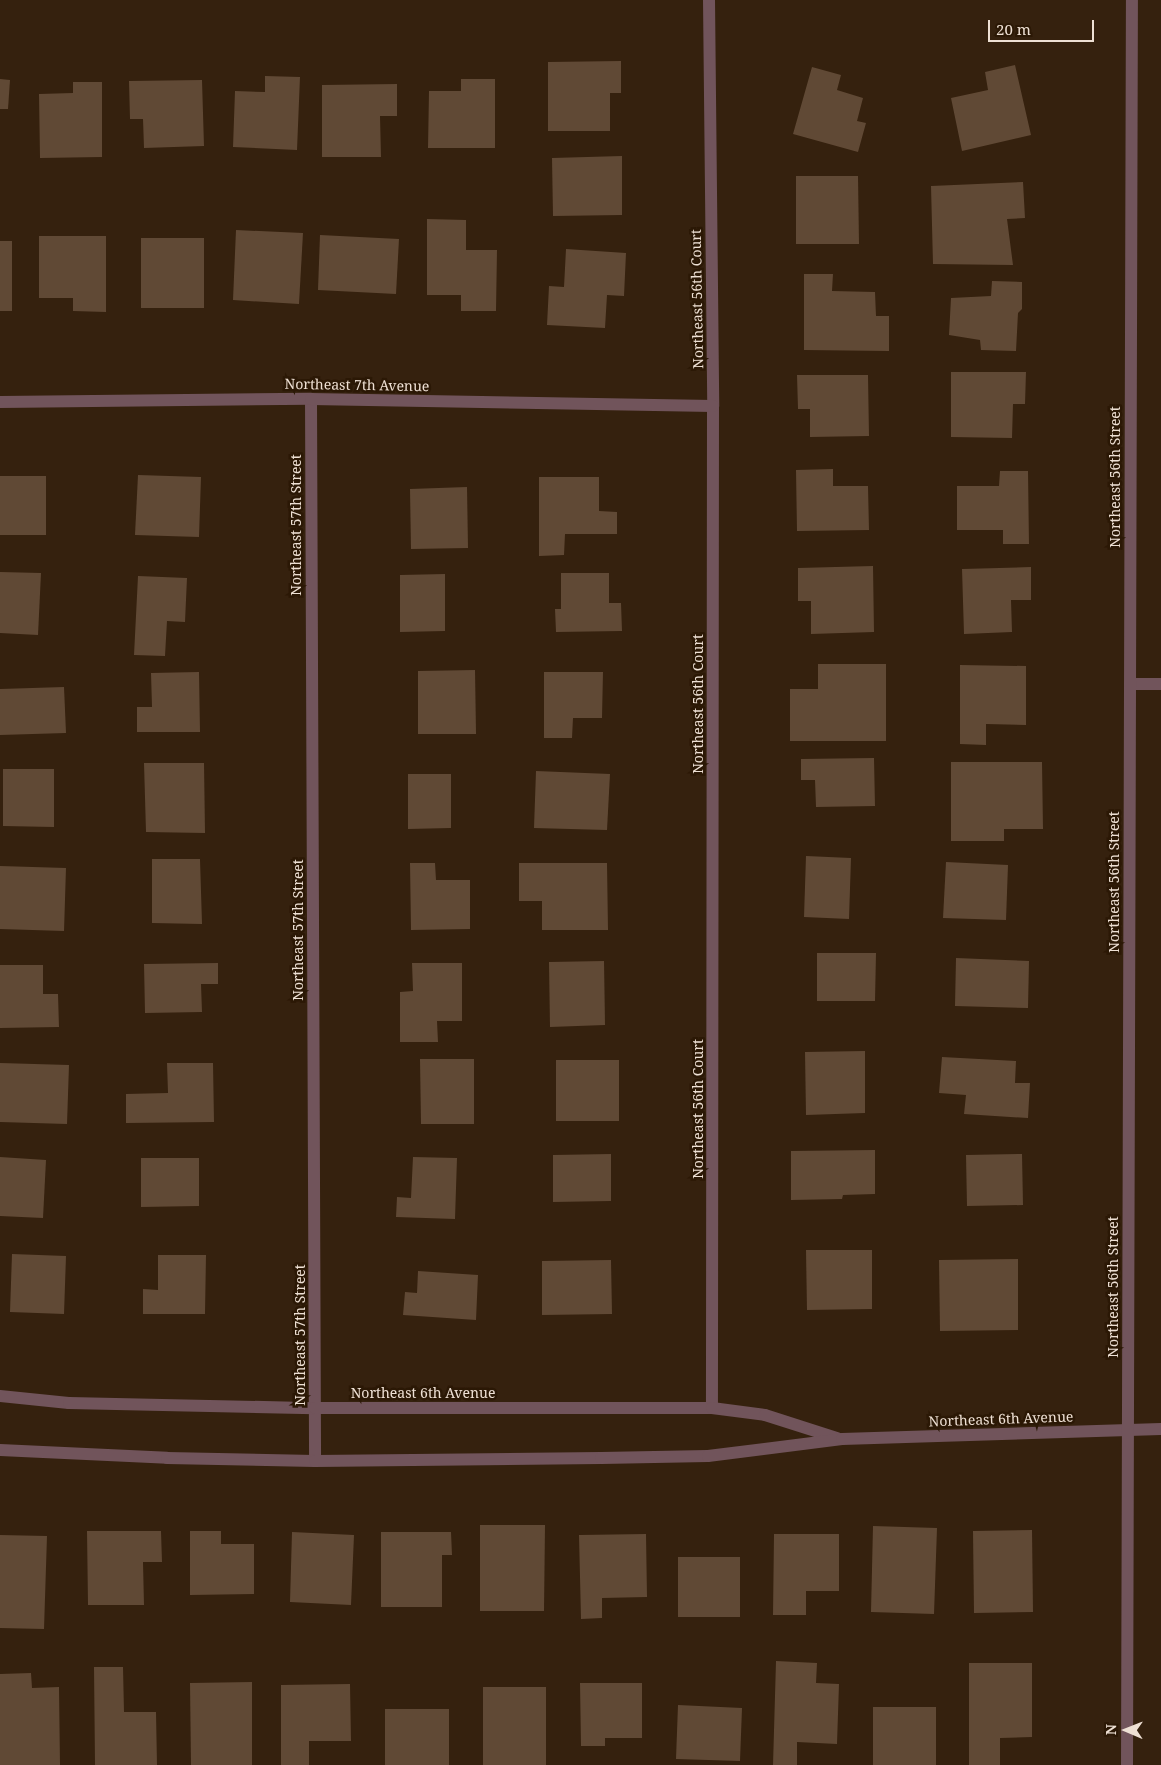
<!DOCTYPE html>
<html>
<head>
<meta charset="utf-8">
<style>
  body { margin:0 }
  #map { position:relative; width:1161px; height:1765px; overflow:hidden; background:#35210e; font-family:"Noto Serif",serif }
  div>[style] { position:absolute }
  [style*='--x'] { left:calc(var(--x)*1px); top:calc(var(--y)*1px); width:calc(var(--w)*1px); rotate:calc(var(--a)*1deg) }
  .building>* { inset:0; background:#604935 }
  .service>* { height:12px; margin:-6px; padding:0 6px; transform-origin:6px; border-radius:6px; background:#71545b }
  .minor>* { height:12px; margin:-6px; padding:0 6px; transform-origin:6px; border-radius:6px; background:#71545b }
  .tertiary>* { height:12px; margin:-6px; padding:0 6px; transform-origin:6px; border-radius:6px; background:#71545b }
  span { translate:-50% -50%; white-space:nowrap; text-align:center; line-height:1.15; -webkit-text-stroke:5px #2b1805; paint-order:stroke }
  .street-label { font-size:14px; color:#eee0d4 }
  .north { position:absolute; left:1101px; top:1705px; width:50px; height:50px; -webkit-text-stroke:4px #2b1805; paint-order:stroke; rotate:271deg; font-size:14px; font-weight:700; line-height:20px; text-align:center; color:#eee0d4 }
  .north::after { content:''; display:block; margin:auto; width:18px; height:22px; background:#eee0d4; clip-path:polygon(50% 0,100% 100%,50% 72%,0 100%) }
  .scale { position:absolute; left:988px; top:20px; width:106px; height:22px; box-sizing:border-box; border:2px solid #eee0d4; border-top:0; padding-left:6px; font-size:15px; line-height:18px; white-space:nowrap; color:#eee0d4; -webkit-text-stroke:4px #2b1805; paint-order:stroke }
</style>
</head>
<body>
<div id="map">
  <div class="building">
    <div style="clip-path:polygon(621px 61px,621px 93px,610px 93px,610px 131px,548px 131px,548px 62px)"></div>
    <div style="clip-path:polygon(1015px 65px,1031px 135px,962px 151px,951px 98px,988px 90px,985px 72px)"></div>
    <div style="clip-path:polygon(812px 67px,841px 75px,837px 90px,863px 98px,857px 121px,866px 123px,858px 152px,793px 134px)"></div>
    <div style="clip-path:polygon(265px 76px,300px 77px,297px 150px,233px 147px,235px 91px,265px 92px)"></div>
    <div style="clip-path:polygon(0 79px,10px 80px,8px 109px,0 109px)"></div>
    <div style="clip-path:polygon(461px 79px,495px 79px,495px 148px,428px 148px,429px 91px,461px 91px)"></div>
    <div style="clip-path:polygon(202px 80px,204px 146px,144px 148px,143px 119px,130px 119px,129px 81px)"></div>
    <div style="clip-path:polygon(73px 82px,102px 82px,102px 157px,40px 158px,39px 94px,73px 93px)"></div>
    <div style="clip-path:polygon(397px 84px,397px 116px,380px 116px,381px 157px,322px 157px,322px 85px)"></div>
    <div style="clip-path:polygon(622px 156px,622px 215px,553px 216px,552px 158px)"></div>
    <div style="clip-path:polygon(796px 176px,858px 176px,859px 244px,796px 244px)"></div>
    <div style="clip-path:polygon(1023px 182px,1025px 218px,1007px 219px,1013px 265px,933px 264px,931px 186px)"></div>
    <div style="clip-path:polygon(427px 219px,466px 220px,466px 250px,497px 250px,496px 311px,461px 311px,461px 295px,427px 295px)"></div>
    <div style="clip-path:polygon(236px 230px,303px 233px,299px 304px,233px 300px)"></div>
    <div style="clip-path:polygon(320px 235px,399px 239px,396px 294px,318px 290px)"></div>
    <div style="clip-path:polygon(39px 236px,106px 236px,106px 312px,73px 311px,73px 298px,39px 298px)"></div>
    <div style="clip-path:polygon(141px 238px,204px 238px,204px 308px,141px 308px)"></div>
    <div style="clip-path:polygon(0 241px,12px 241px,12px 311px,0 311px)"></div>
    <div style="clip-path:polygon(566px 249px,626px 253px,624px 296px,607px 295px,605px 328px,547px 325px,549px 286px,564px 287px)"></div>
    <div style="clip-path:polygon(804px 274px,833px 274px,832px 291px,875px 292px,876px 316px,889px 316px,889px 351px,804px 350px)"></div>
    <div style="clip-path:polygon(992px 281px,1022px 282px,1022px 309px,1018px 313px,1016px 351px,981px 350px,980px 340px,949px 335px,951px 298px,991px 296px)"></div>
    <div style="clip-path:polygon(951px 372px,1026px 372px,1025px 404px,1013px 404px,1012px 438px,951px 437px)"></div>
    <div style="clip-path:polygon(797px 375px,868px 375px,869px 436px,810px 437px,810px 409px,798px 409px)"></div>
    <div style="clip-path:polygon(833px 469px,833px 486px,868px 486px,869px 530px,797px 531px,796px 470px)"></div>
    <div style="clip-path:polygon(1000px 471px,1028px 471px,1029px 544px,1003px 544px,1003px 530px,957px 530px,957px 486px,999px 486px)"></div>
    <div style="clip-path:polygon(138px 475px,201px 477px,199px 537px,135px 535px)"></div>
    <div style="clip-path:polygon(0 476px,46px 476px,46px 535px,0 535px)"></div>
    <div style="clip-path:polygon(539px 477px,599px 477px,599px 511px,617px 512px,617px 534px,565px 534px,564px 555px,539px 556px)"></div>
    <div style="clip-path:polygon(467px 487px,468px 548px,411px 549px,410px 489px)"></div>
    <div style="clip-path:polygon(873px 566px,874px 632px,811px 634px,811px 601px,798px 601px,798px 568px)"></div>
    <div style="clip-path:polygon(1031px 567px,1031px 600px,1011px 600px,1012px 632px,964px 634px,962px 569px)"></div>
    <div style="clip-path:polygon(0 572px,41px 573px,38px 635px,0 633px)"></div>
    <div style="clip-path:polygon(561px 573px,609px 573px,609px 603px,621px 603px,622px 631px,556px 632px,555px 609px,561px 609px)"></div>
    <div style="clip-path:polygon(445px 574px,445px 631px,400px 632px,400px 575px)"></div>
    <div style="clip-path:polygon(138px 576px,187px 578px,185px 622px,167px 621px,165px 656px,134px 655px)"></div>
    <div style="clip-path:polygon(818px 664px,886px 664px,886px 741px,790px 741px,790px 689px,818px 689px)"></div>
    <div style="clip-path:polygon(960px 665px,1026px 666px,1026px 725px,986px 724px,986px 745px,960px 744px)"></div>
    <div style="clip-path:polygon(475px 670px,476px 734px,418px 734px,418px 671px)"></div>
    <div style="clip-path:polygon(199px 672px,200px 732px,137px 732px,137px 707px,152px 707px,151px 673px)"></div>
    <div style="clip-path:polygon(544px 672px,603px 672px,602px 718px,573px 718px,572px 738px,544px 738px)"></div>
    <div style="clip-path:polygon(64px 687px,66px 733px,0 735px,0 689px)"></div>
    <div style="clip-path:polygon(874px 758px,875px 806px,816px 807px,815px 780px,801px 780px,801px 759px)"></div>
    <div style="clip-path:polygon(951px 762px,1042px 762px,1043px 829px,1004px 829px,1004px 841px,951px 841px)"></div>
    <div style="clip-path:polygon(144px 763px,204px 763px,205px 833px,146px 832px)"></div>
    <div style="clip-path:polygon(3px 769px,54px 769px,54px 827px,3px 826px)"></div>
    <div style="clip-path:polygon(536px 771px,610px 774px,607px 830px,534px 828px)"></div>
    <div style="clip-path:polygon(408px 774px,451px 774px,451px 828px,408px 829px)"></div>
    <div style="clip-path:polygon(806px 856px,851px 858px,849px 919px,804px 917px)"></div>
    <div style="clip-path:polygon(152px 859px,200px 859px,202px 924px,152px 923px)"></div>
    <div style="clip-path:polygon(946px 862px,1008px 865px,1006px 920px,943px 918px)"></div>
    <div style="clip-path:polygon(410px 863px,435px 863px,436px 880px,470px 880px,470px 929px,411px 930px)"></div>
    <div style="clip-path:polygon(519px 863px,607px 863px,608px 930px,542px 930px,542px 901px,519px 901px)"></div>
    <div style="clip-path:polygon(0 866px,66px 868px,64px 931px,0 929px)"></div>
    <div style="clip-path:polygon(817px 953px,876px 953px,875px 1001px,817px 1001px)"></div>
    <div style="clip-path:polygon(956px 958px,1029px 961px,1028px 1008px,955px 1006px)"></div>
    <div style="clip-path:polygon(604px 961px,605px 1025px,550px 1027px,549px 962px)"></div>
    <div style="clip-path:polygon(218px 963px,218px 984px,201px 984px,202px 1012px,145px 1013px,144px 964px)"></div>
    <div style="clip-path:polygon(412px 963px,462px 963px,462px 1021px,437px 1021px,438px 1042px,400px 1042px,400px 992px,413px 991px)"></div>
    <div style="clip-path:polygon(0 965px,43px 965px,43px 994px,58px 994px,59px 1027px,0 1028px)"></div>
    <div style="clip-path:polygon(865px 1051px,865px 1113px,806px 1115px,805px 1052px)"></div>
    <div style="clip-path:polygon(942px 1057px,1016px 1061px,1015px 1083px,1030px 1083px,1028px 1118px,964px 1114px,966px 1095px,939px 1093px)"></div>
    <div style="clip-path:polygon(420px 1059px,474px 1059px,474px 1124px,421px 1124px)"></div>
    <div style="clip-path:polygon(556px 1060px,619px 1060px,619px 1121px,556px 1121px)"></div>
    <div style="clip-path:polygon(0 1063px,69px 1065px,67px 1124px,0 1122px)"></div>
    <div style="clip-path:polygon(167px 1063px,213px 1063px,214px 1122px,126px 1123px,126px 1094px,168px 1093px)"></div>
    <div style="clip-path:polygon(875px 1150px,875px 1194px,843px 1195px,842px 1199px,791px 1200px,791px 1151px)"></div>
    <div style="clip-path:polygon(611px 1154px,611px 1201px,553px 1202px,553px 1155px)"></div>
    <div style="clip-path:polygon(1022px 1154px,1023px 1205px,967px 1206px,966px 1155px)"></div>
    <div style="clip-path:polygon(0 1157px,46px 1160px,43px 1218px,0 1216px)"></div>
    <div style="clip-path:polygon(413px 1157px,457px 1158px,455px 1219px,396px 1217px,397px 1197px,411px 1198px)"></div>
    <div style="clip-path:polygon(141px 1158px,199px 1158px,199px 1206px,141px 1207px)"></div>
    <div style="clip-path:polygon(806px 1250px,872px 1250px,872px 1309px,807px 1310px)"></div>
    <div style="clip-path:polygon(12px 1254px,66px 1256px,64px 1314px,10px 1312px)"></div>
    <div style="clip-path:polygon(158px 1255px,206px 1255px,205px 1314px,143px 1314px,143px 1289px,158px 1290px)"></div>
    <div style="clip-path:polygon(1018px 1259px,1018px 1330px,940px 1331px,939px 1260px)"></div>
    <div style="clip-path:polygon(611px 1260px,612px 1314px,542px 1315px,542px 1261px)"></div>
    <div style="clip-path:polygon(418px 1271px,478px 1275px,476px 1320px,403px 1315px,405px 1292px,417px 1293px)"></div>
    <div style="clip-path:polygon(480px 1525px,545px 1525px,544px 1611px,480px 1611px)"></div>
    <div style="clip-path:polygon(873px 1526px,937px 1528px,934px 1614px,871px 1612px)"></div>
    <div style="clip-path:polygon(1032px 1530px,1033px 1612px,974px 1613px,973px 1531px)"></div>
    <div style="clip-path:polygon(87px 1531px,161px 1531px,162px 1562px,143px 1562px,144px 1605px,88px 1605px)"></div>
    <div style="clip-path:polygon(190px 1531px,221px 1531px,221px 1544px,254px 1544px,254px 1594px,190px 1595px)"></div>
    <div style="clip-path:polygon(292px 1532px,354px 1535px,351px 1605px,290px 1602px)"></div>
    <div style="clip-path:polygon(381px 1532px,451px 1532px,452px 1555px,442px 1555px,442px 1607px,381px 1607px)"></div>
    <div style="clip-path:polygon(646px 1534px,647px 1597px,602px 1598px,602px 1618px,581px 1619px,579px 1535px)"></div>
    <div style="clip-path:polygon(774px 1534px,839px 1534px,839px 1591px,806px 1591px,806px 1615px,773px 1615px)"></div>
    <div style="clip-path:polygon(0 1535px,47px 1536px,44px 1629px,0 1628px)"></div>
    <div style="clip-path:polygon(678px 1557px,740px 1557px,740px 1617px,678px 1617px)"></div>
    <div style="clip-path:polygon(776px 1661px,817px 1663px,816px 1683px,839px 1684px,837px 1744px,797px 1742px,797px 1765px,773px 1765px)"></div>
    <div style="clip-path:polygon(969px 1663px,1032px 1663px,1032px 1737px,1000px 1738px,1000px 1765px,969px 1765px)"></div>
    <div style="clip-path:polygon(94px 1667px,123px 1667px,124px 1712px,156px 1712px,157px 1765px,95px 1765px)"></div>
    <div style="clip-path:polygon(31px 1673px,32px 1688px,59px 1687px,60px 1765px,0 1765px,0 1674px)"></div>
    <div style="clip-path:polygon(252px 1682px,252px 1765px,191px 1765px,190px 1683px)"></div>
    <div style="clip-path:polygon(580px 1683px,642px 1683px,642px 1738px,605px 1738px,605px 1746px,581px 1746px)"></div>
    <div style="clip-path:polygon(350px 1684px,351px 1741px,309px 1741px,309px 1765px,281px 1765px,281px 1685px)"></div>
    <div style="clip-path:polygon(483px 1687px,546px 1687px,546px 1765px,483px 1765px)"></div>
    <div style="clip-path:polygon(678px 1705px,742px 1708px,740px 1761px,676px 1759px)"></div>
    <div style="clip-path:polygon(873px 1707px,936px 1707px,936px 1765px,873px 1765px)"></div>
    <div style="clip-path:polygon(385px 1709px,449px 1709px,449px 1765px,385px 1765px)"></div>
  </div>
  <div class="service">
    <div style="--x:1130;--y:684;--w:31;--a:0"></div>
  </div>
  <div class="minor">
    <div style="--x:709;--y:0;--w:406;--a:89.4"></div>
    <div style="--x:713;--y:406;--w:1002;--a:90.06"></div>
    <div style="--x:311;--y:399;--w:1062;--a:89.78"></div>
    <div style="--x:0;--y:402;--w:311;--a:-0.6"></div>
    <div style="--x:311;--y:399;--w:402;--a:1"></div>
  </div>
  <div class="tertiary">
    <div style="--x:0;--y:1396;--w:69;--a:5.8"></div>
    <div style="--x:69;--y:1403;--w:246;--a:1.2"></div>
    <div style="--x:315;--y:1408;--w:397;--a:0"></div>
    <div style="--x:712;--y:1408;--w:53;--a:7.5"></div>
    <div style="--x:765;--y:1415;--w:76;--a:17.7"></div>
    <div style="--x:0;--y:1450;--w:167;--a:2.7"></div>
    <div style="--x:167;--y:1458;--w:148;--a:1.2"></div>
    <div style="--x:315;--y:1461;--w:286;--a:-0.6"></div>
    <div style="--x:601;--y:1458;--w:107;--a:-1.1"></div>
    <div style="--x:708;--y:1456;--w:135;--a:-7.2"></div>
    <div style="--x:842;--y:1439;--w:319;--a:-1.8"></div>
    <div style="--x:1127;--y:1765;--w:1765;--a:-89.84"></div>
  </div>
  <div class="street-label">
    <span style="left:697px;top:299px;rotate:-91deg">Northeast 56th Court</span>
    <span style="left:357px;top:385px;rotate:1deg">Northeast 7th Avenue</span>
    <span style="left:1115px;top:477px;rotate:-90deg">Northeast 56th Street</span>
    <span style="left:296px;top:525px;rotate:-90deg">Northeast 57th Street</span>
    <span style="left:698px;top:704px;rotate:-90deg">Northeast 56th Court</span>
    <span style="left:1114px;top:882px;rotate:-90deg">Northeast 56th Street</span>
    <span style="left:298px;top:930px;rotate:-90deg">Northeast 57th Street</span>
    <span style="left:698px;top:1109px;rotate:-90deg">Northeast 56th Court</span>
    <span style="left:1113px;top:1287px;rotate:-90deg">Northeast 56th Street</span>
    <span style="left:300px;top:1335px;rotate:-90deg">Northeast 57th Street</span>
    <span style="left:423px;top:1393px">Northeast 6th Avenue</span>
    <span style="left:1001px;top:1419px;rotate:-2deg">Northeast 6th Avenue</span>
  </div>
  <div class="north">N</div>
  <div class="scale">20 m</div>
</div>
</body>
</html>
